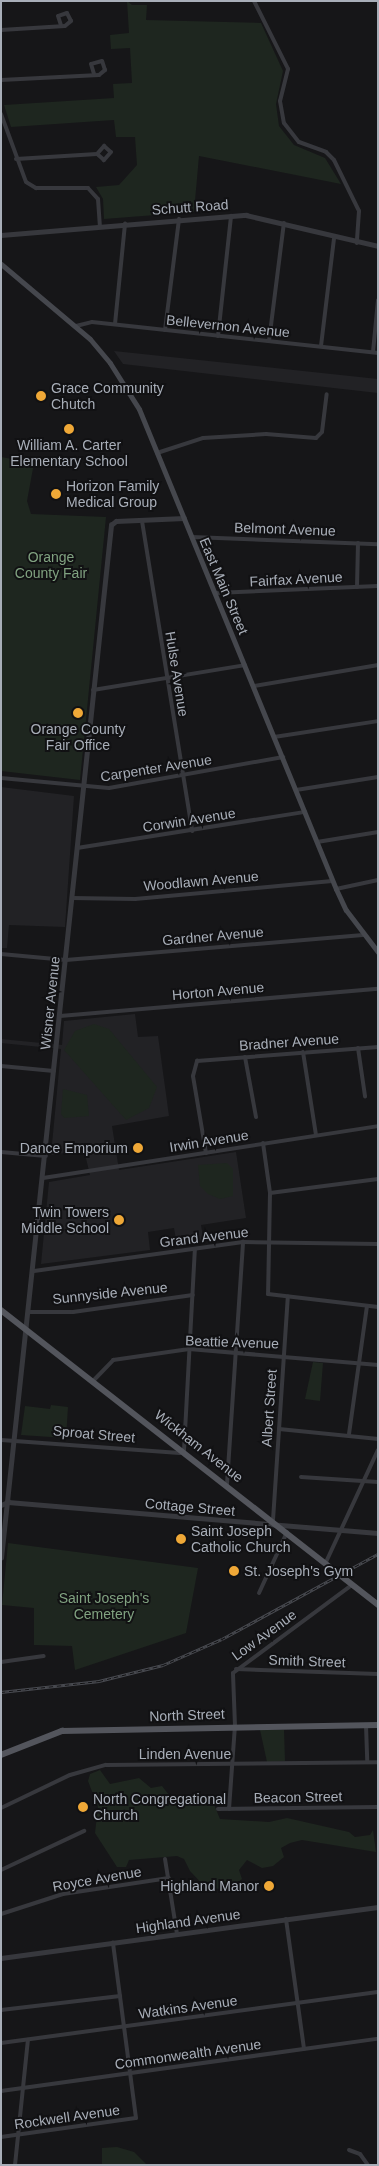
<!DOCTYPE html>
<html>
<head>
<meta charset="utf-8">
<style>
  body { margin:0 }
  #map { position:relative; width:379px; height:2166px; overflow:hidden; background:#161618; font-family:Helvetica,sans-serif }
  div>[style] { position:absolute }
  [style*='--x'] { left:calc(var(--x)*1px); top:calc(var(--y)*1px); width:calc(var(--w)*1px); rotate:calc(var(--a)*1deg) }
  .built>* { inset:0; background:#222225 }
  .green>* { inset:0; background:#1e261f }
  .minor>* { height:4px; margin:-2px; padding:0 2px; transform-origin:2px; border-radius:2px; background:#37383d }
  .tertiary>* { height:4.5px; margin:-2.25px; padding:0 2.25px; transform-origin:2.25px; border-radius:2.25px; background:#37383d }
  .secondary>* { height:5px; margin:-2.5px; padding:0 2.5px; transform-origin:2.5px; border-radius:2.5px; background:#45474d }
  .primary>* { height:5.5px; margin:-2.75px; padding:0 2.75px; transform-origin:2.75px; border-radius:2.75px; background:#53555c }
  .rail>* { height:3px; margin-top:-1.5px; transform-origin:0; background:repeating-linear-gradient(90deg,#111113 0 4px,#4a4c52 0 8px); box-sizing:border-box; border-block:1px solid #4a4c52 }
  .dots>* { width:14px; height:14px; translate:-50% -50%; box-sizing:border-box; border:2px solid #111113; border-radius:50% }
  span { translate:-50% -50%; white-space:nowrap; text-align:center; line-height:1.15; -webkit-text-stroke:4px #111113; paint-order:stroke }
  .street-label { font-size:14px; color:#a8aeb8 }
  .poi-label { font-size:14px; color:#a8aeb8 }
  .left { translate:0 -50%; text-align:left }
  .right { translate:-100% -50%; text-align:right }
  .park-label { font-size:14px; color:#80a280 }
  .frame { position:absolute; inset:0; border:2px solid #a8aeb8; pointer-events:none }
</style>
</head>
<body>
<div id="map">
  <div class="built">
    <div style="clip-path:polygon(114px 351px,378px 379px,378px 393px,123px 364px)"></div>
    <div style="clip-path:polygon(1px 787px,74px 796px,65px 927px,9px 925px,7px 948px,1px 948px)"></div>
    <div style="clip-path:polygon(135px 1014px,138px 1037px,158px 1036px,169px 1116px,112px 1126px,119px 1170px,236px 1152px,246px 1218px,201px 1225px,204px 1243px,177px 1246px,174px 1228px,148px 1232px,150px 1250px,41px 1264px,49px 1182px,90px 1175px,84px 1150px,51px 1155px,61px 1049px,1px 1043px,1px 1039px,62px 1045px,64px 1021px)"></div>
  </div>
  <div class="green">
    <div style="clip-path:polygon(127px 1px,132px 5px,147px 5px,146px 20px,261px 23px,283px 71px,276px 104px,279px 126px,294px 145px,325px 158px,341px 184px,199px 156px,194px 212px,104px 219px,103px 199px,96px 187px,119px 185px,137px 165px,135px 137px,116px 137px,114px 120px,11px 127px,4px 105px,114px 98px,113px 84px,132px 83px,130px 48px,111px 49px,110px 35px,129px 33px)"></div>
    <div style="clip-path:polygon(1px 457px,34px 463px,27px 501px,31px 514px,106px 517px,80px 780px,1px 771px)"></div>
    <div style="clip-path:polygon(94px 1024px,109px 1029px,157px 1087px,149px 1108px,126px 1120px,64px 1050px,75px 1031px)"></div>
    <div style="clip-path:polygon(63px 1089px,87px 1095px,89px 1116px,64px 1118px,61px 1114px)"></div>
    <div style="clip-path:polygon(227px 1163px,233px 1169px,233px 1196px,220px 1199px,208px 1194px,200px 1186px,198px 1165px)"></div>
    <div style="clip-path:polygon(313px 1362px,323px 1363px,320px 1401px,305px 1399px)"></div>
    <div style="clip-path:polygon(51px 1405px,68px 1407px,66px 1438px,21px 1435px,25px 1406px,50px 1409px)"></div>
    <div style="clip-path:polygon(8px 1543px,198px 1568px,186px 1633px,75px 1670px,72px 1646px,34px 1645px,34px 1608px,2px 1605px)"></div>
    <div style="clip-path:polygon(260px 1730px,284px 1730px,285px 1761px,267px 1762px)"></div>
    <div style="clip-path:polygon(100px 1770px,110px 1784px,139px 1778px,151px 1788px,162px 1786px,177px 1805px,213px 1802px,220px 1819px,269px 1822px,287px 1818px,349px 1832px,355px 1837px,370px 1835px,373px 1830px,376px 1852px,302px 1840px,290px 1843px,281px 1848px,284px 1857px,273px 1866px,262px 1868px,247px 1860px,239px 1870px,242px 1879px,227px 1890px,205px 1887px,190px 1871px,184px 1859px,177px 1856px,129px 1860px,126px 1867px,117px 1867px,95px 1833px,98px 1807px,88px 1781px,90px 1774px)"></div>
    <div style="clip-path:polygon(117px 2147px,134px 2152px,147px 2165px,102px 2165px,102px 2148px)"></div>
  </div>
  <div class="minor">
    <div style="--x:254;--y:1;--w:76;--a:63.4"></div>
    <div style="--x:288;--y:69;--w:33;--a:104"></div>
    <div style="--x:280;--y:101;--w:22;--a:80"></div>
    <div style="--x:284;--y:123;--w:24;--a:52"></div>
    <div style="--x:299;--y:142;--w:29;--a:20"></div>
    <div style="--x:326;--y:152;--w:11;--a:45"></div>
    <div style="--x:334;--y:160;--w:57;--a:63.9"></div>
    <div style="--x:359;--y:211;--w:32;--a:94"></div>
    <div style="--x:1;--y:30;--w:64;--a:-3.6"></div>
    <div style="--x:65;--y:26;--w:8;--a:-40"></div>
    <div style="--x:71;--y:21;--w:9;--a:-117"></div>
    <div style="--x:67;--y:13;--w:9;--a:162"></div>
    <div style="--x:58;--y:16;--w:9;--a:72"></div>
    <div style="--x:1;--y:80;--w:98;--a:-2.9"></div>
    <div style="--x:99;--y:75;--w:8;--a:-40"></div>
    <div style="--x:105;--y:70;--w:9;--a:-108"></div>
    <div style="--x:102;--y:61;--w:11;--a:165"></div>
    <div style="--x:91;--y:64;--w:10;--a:73"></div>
    <div style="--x:1;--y:114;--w:72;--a:69.8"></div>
    <div style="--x:26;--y:182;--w:12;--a:31"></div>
    <div style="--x:36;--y:188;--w:52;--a:0"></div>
    <div style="--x:88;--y:188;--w:15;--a:48"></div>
    <div style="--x:98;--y:199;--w:26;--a:86"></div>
    <div style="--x:16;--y:159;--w:81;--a:-3.5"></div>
    <div style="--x:97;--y:154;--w:11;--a:-49"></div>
    <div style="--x:104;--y:146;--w:9;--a:41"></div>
    <div style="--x:111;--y:152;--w:11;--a:131"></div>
    <div style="--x:104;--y:160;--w:9;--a:-139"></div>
    <div style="--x:115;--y:324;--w:101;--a:-84.3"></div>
    <div style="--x:76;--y:326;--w:16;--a:-14"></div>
    <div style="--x:92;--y:322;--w:288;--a:6.2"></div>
    <div style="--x:165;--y:330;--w:112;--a:-82.8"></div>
    <div style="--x:218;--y:336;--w:121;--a:-83.8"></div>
    <div style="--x:269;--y:341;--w:119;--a:-82.8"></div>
    <div style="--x:321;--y:346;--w:108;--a:-83.1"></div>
    <div style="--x:373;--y:352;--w:52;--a:-84.5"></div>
    <div style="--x:157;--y:453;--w:48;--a:-18.1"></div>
    <div style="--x:203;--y:438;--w:63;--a:-3.6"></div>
    <div style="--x:266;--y:434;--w:50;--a:4.6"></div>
    <div style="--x:316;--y:438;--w:8;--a:-45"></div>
    <div style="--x:322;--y:432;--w:38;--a:-83"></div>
    <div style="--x:142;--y:521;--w:314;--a:80.8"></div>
    <div style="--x:192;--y:537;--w:186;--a:2.2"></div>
    <div style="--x:357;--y:587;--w:44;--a:-88.7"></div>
    <div style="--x:215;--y:593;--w:163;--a:-2.5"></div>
    <div style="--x:254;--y:686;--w:126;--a:-9.6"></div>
    <div style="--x:93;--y:690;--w:154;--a:-9.3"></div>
    <div style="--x:274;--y:737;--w:105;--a:-8.7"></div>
    <div style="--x:1;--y:778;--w:108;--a:5.3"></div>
    <div style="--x:109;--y:788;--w:177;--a:-10.1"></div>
    <div style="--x:296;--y:790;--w:83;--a:-9"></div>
    <div style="--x:317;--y:842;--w:62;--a:-9.3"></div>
    <div style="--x:77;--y:848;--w:231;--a:-9"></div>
    <div style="--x:336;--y:889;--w:43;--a:-12.1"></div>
    <div style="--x:72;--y:898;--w:63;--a:0.9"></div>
    <div style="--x:135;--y:899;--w:198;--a:-5.2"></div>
    <div style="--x:1;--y:954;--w:65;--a:5.3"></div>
    <div style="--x:66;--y:960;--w:298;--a:-4.8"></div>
    <div style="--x:60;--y:1016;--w:319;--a:-4.9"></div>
    <div style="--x:358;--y:1048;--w:49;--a:81.7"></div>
    <div style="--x:303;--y:1052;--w:84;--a:81.1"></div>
    <div style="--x:245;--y:1057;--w:61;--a:79.6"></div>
    <div style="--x:1;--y:1066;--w:53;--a:5.4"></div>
    <div style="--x:263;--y:1143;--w:50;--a:82"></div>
    <div style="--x:270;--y:1193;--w:101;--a:91.1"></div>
    <div style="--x:268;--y:1294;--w:111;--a:6.7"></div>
    <div style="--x:1;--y:1152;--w:45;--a:5.1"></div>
    <div style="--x:206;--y:1153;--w:78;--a:-99.6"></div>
    <div style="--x:193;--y:1076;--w:16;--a:-75"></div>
    <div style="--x:197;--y:1061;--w:182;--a:-4.4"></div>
    <div style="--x:43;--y:1178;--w:339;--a:-8.8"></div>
    <div style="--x:270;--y:1193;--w:109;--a:-7.4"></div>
    <div style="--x:34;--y:1271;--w:211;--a:-7.9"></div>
    <div style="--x:243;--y:1242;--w:135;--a:0.8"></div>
    <div style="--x:29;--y:1312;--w:44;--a:0"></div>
    <div style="--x:73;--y:1312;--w:121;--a:-8.1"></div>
    <div style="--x:94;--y:1380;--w:28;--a:-46"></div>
    <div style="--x:113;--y:1360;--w:77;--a:-8.2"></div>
    <div style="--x:189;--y:1349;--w:190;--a:4.8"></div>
    <div style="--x:279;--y:1429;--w:100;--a:5.8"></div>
    <div style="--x:349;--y:1434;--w:129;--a:-82"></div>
    <div style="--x:1;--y:1440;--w:179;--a:4.2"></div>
    <div style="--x:180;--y:1453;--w:5;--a:-37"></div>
    <div style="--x:184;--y:1450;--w:201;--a:-86.9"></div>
    <div style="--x:301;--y:1477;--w:77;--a:3.7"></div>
    <div style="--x:227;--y:1484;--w:243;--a:-86.2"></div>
    <div style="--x:273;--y:1520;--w:224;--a:-86.2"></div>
    <div style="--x:326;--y:1562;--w:123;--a:-65.1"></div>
    <div style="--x:259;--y:1593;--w:67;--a:-65.3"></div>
    <div style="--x:1;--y:1662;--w:43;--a:-7.9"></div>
    <div style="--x:236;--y:1669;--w:142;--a:2"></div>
    <div style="--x:366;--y:1725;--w:37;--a:88"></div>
    <div style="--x:1;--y:1808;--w:76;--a:-25.6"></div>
    <div style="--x:70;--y:1775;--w:37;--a:-16"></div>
    <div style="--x:106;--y:1765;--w:272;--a:-0.6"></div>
    <div style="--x:218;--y:1809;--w:160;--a:-0.7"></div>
    <div style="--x:229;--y:1809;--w:83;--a:-85.9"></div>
    <div style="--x:235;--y:1726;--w:53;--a:-92.2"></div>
    <div style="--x:233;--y:1673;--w:148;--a:-36.5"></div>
    <div style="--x:165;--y:1859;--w:76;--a:80.9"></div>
    <div style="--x:1;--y:1870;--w:92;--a:-25.2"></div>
    <div style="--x:1;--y:1914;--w:65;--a:-17.9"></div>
    <div style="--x:63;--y:1894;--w:107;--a:-8.6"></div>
    <div style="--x:286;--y:1919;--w:131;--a:82.1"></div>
    <div style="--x:1;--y:2010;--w:120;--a:-6.7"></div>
    <div style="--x:1;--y:2043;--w:380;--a:-7.7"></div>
    <div style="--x:1;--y:2091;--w:381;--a:-7.9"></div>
    <div style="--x:1;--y:2137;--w:136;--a:-8"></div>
    <div style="--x:136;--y:2118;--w:177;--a:-97.5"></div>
    <div style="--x:349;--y:2150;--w:12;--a:20"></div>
    <div style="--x:360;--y:2154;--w:14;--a:54"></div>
    <div style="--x:15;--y:2165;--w:126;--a:-84.1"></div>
  </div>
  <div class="tertiary">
    <div style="--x:1;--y:235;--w:246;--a:-4.7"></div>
    <div style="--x:246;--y:215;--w:136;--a:13.2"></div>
    <div style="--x:1;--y:1505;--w:8;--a:-23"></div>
    <div style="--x:8;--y:1502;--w:371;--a:4.8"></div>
    <div style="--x:1;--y:1558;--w:1039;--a:-83.92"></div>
    <div style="--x:111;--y:525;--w:6;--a:-39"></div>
    <div style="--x:116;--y:521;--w:68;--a:-2.5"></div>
    <div style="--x:1;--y:1958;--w:380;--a:-7.7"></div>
  </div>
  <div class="secondary">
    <div style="--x:1;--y:264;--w:116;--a:40.1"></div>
    <div style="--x:90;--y:339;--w:31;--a:50"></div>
    <div style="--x:110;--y:363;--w:54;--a:57.8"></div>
    <div style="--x:139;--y:409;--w:519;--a:67.69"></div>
    <div style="--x:336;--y:889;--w:23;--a:65"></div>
    <div style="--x:346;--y:910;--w:53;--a:52.7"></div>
  </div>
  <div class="primary">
    <div style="--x:1;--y:1310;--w:479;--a:38"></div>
    <div style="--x:1;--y:1755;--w:66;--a:-21.5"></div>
    <div style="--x:62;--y:1731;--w:316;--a:-1.1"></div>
  </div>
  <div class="rail">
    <div style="--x:1;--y:1692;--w:99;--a:-6.4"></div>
    <div style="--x:99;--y:1681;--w:66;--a:-14"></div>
    <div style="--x:163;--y:1665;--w:64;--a:-23.8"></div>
    <div style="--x:222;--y:1639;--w:178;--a:-28.6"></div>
  </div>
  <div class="dots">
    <div style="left:41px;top:396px;background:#efa837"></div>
    <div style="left:69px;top:429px;background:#efa837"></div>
    <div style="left:56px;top:494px;background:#efa837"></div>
    <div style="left:78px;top:713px;background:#efa837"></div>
    <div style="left:138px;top:1148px;background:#efa837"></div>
    <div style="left:119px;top:1220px;background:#efa837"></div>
    <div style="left:181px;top:1539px;background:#efa837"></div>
    <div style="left:234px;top:1571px;background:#efa837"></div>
    <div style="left:83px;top:1807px;background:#efa837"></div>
    <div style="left:269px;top:1886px;background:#efa837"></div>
  </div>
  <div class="street-label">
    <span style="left:190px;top:207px;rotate:-4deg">Schutt Road</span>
    <span style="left:228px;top:326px;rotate:6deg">Bellevernon Avenue</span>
    <span style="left:285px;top:529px;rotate:2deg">Belmont Avenue</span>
    <span style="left:296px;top:579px;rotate:-3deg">Fairfax Avenue</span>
    <span style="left:224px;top:586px;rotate:67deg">East Main Street</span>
    <span style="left:177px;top:674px;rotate:81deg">Hulse Avenue</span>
    <span style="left:156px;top:768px;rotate:-9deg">Carpenter Avenue</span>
    <span style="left:189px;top:820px;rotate:-9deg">Corwin Avenue</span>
    <span style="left:201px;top:881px;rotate:-5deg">Woodlawn Avenue</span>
    <span style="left:213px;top:936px;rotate:-5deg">Gardner Avenue</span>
    <span style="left:218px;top:991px;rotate:-5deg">Horton Avenue</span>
    <span style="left:50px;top:1003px;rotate:-84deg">Wisner Avenue</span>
    <span style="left:289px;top:1042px;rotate:-4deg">Bradner Avenue</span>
    <span style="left:209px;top:1141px;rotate:-9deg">Irwin Avenue</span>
    <span style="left:204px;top:1237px;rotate:-7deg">Grand Avenue</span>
    <span style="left:110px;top:1293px;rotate:-6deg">Sunnyside Avenue</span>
    <span style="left:232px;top:1342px;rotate:2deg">Beattie Avenue</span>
    <span style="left:269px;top:1408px;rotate:-86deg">Albert Street</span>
    <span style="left:94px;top:1434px;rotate:5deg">Sproat Street</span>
    <span style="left:199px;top:1446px;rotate:38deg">Wickham Avenue</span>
    <span style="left:190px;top:1507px;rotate:5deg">Cottage Street</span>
    <span style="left:264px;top:1635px;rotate:-36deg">Low Avenue</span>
    <span style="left:307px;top:1661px;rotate:2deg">Smith Street</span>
    <span style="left:187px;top:1715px;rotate:-2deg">North Street</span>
    <span style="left:185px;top:1754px">Linden Avenue</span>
    <span style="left:298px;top:1797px;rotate:-1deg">Beacon Street</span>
    <span style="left:97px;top:1879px;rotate:-10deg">Royce Avenue</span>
    <span style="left:188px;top:1921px;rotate:-8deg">Highland Avenue</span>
    <span style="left:188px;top:2007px;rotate:-8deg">Watkins Avenue</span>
    <span style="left:188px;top:2054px;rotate:-8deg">Commonwealth Avenue</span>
    <span style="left:67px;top:2117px;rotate:-8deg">Rockwell Avenue</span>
  </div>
  <div class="poi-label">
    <span class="left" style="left:51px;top:396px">Grace Community<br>Chutch</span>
    <span style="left:69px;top:453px">William A. Carter<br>Elementary School</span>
    <span class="left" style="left:66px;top:494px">Horizon Family<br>Medical Group</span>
    <span style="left:78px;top:737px">Orange County<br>Fair Office</span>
    <span class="right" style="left:128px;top:1148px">Dance Emporium</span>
    <span class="right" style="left:109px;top:1220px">Twin Towers<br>Middle School</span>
    <span class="left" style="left:191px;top:1539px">Saint Joseph<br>Catholic Church</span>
    <span class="left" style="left:244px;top:1571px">St. Joseph's Gym</span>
    <span class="left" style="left:93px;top:1807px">North Congregational<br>Church</span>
    <span class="right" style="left:259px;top:1886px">Highland Manor</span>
  </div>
  <div class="park-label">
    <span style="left:51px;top:565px">Orange<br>County Fair</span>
    <span style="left:104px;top:1606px">Saint Joseph's<br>Cemetery</span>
  </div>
  <div class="frame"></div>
</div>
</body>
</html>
